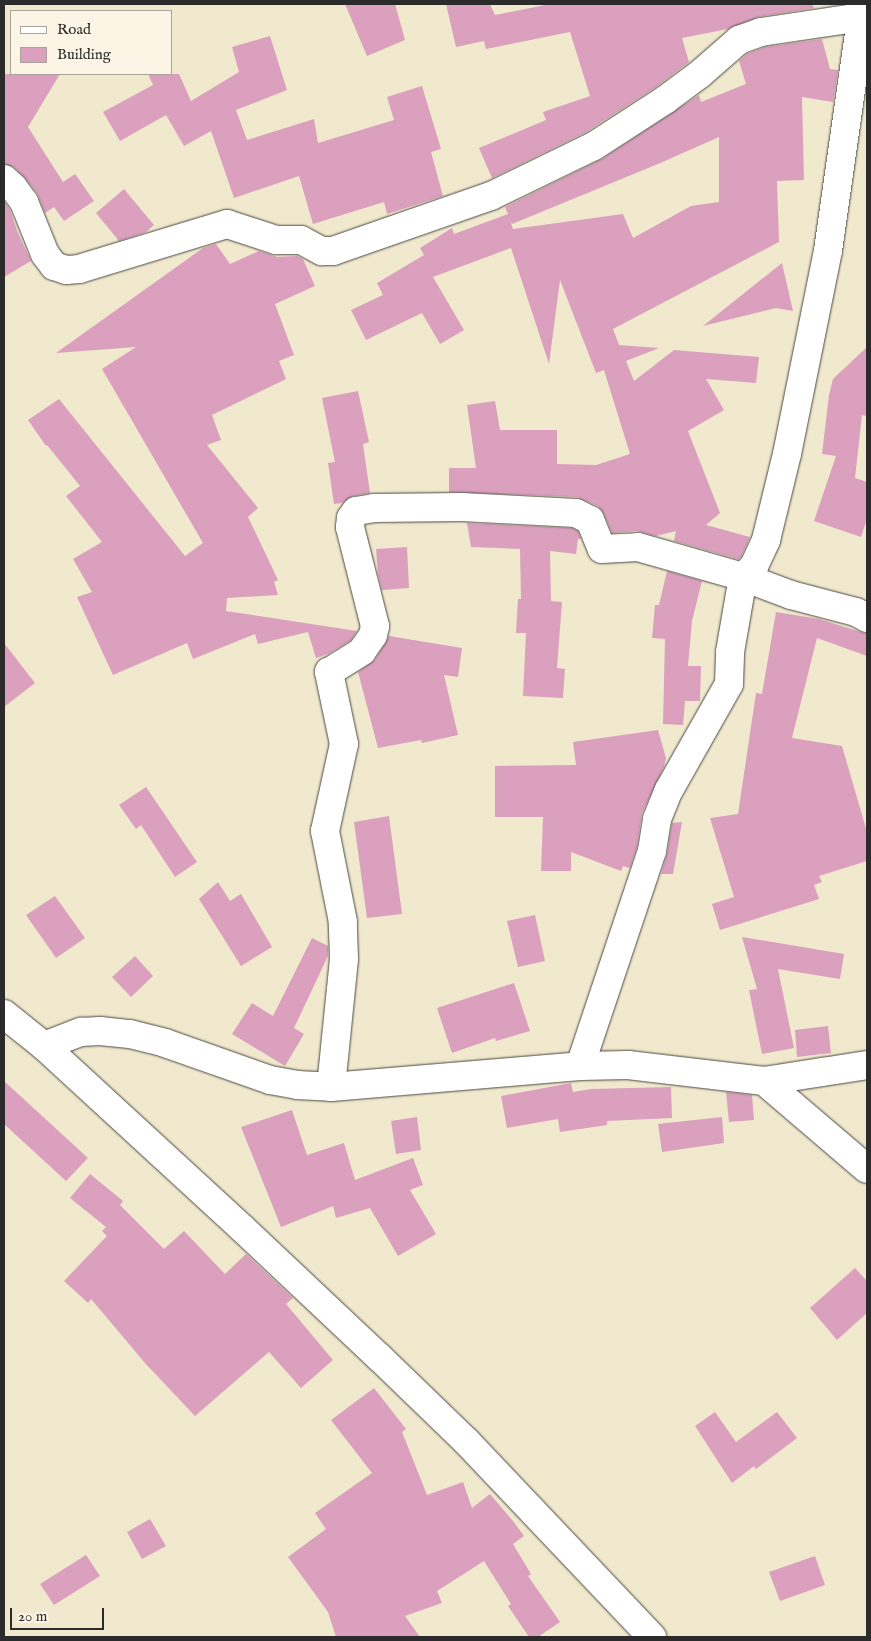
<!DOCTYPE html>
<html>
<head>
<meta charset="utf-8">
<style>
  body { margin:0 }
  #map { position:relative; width:871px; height:1641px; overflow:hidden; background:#f1e9ce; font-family:"IM FELL English",serif }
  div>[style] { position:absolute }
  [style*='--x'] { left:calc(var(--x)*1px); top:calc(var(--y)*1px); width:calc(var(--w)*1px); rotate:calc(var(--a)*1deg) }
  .building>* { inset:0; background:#dba0be }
  .roads { filter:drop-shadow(0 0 1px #494843) drop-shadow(0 0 1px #494843) }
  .street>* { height:28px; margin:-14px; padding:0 14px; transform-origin:14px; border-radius:14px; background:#fff }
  span { translate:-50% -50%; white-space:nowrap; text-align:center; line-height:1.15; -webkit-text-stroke:4px #fcf5e5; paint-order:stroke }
  .frame { position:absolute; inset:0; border:5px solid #2b2b2b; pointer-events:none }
  .legend { position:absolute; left:10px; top:10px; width:162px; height:65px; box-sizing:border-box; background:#fcf5e5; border:1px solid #a8a49b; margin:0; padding:6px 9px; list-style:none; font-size:15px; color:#2b2b2b }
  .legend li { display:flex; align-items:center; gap:10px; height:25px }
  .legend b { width:25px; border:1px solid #a8a49b }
  .scale { position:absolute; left:10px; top:1608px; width:94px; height:22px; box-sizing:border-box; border:2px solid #2b2b2b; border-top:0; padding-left:6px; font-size:15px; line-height:18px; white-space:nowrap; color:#2b2b2b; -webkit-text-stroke:4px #fcf5e5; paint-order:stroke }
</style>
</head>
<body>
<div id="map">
  <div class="building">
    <div style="clip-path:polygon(345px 4px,395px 4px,405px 40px,367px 56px)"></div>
    <div style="clip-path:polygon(446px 4px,490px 4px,495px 15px,550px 4px,812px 4px,814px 8px,758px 17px,728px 29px,682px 38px,689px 62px,656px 87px,586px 132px,492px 178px,479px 148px,546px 120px,543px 112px,590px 96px,570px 32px,486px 49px,484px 41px,456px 47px)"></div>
    <div style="clip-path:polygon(270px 36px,287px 90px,236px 110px,247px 140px,314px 119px,318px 143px,394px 120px,387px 97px,422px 86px,441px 149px,431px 152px,443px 196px,387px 214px,384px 202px,313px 224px,299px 176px,234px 198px,211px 131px,184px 146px,166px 115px,120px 141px,103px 112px,153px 85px,148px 74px,179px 74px,191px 101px,239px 72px,232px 47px)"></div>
    <div style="clip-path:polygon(evenodd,822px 39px,830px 69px,838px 70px,833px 102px,802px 97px,804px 180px,777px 181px,779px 242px,613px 329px,619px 345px,659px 348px,626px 361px,634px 381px,674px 350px,759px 357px,756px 383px,706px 379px,724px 410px,688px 431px,720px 513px,706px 525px,750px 537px,741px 557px,738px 559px,674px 541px,676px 531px,656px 536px,637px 531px,612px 533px,604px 514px,598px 506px,577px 497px,449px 492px,449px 468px,476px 468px,467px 405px,495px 401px,500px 430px,557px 430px,557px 464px,596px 465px,630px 454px,604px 370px,596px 373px,560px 280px,549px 364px,511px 248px,433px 277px,464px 330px,440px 344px,422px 313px,366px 340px,351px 310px,383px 295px,377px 283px,424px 255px,420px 248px,452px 228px,454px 234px,508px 214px,505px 207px,602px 159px,699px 95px,701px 102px,746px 84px,739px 61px,747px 54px,765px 47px,822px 39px,719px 137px,719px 202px,691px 206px,633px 238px,623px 214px,513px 229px,510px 220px,512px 224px,658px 164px,719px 137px)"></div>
    <div style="clip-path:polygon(4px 74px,60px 74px,28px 127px,63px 182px,75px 174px,94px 201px,64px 221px,54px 207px,45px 213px,37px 193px,25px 178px,14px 167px,4px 164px)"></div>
    <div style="clip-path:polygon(124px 189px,154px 225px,146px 232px,119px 241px,96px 213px)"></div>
    <div style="clip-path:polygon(4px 201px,10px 210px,18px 233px,31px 261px,4px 277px)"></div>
    <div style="clip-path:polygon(216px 244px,230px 264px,259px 251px,277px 257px,297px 256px,303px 259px,315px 286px,275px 304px,294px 355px,279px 361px,286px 379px,212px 415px,221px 440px,207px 445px,258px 508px,248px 517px,278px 580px,274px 582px,278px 595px,227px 598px,226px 611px,357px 631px,351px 640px,328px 654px,316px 658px,308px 632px,258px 644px,255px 634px,193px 659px,187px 643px,113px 675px,77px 597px,92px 592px,73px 559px,102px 542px,66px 496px,80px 486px,47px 445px,46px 446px,28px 420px,59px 399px,185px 556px,203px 543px,102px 369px,136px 347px,56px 353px,203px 248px)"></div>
    <div style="clip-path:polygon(782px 263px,793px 311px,776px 308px,703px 326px)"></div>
    <div style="clip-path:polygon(867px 347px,867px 416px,862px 415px,855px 478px,867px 482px,867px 519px,861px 537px,814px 521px,836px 456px,822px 454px,829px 395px,833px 379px)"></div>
    <div style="clip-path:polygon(358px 391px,369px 442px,363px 444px,370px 493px,353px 496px,342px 503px,334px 504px,328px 463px,335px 462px,322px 398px)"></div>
    <div style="clip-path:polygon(467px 523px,572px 528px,578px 531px,581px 539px,578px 539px,576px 554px,550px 551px,551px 601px,562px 602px,557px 668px,565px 669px,563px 698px,523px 696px,526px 633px,516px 633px,518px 599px,521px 599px,520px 549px,471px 547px)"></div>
    <div style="clip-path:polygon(407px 547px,409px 588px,382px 590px,378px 574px,376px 549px)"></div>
    <div style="clip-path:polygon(667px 571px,702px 581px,692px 621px,688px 666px,701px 666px,700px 701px,685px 701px,683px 725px,663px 724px,665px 639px,652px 638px,655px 605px,659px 605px)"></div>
    <div style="clip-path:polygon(776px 612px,819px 619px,867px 634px,867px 656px,817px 638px,792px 738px,842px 746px,867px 832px,867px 861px,819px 876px,822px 882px,814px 885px,819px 899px,720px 930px,712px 904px,734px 897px,710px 818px,738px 814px,756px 693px,762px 694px)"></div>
    <div style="clip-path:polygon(389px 636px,462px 648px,458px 677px,444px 675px,458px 735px,422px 743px,421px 740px,378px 748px,358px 672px,375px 660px)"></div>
    <div style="clip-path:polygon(4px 643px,35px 683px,4px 707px)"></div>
    <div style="clip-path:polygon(658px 730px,666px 758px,664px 767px,642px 813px,637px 847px,630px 868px,623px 866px,621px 871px,571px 852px,571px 871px,541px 871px,543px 817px,495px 817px,495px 766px,576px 765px,573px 742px)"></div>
    <div style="clip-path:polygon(146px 787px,197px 862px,175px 877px,141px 825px,136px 829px,119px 805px)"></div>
    <div style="clip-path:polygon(389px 816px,402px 914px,367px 918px,354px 822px)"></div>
    <div style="clip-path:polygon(682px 822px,673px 874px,661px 874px,667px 854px,672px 823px)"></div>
    <div style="clip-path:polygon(218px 882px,230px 901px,241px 894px,272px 947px,241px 966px,199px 899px)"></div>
    <div style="clip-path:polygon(55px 896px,85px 938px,56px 958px,26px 915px)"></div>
    <div style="clip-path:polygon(535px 915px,545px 961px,518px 967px,507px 921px)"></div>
    <div style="clip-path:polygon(742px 937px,844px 954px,840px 979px,778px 969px,794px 1048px,762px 1054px,749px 990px,757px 989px)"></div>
    <div style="clip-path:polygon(312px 938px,328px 946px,328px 956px,294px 1028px,304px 1034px,285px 1066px,232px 1034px,252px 1003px,273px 1016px)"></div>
    <div style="clip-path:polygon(135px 956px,153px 976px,131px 997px,112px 977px)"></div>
    <div style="clip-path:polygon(514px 983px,530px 1031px,496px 1041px,495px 1038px,452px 1053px,437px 1008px)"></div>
    <div style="clip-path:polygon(828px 1026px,831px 1053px,797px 1057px,795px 1030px)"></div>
    <div style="clip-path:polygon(4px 1081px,88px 1158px,66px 1181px,4px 1124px)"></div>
    <div style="clip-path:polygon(571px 1083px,573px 1092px,591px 1089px,671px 1087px,672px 1118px,607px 1121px,607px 1125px,560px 1132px,558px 1119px,507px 1128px,501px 1096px)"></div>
    <div style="clip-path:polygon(726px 1092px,752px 1095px,754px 1120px,729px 1122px)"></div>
    <div style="clip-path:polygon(292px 1110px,307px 1155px,344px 1143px,355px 1180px,413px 1158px,423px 1185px,410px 1190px,436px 1234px,398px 1256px,370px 1208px,336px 1218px,333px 1206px,281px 1227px,241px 1127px)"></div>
    <div style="clip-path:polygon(417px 1117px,421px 1150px,396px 1154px,391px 1121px)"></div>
    <div style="clip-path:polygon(722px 1117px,724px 1143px,662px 1152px,658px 1124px)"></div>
    <div style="clip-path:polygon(90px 1174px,123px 1201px,120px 1205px,164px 1249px,184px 1231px,225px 1274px,246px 1254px,293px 1298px,286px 1304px,333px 1360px,301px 1388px,269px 1352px,195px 1416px,145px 1363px,91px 1299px,88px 1303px,64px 1281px,107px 1236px,102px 1231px,106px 1227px,70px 1198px)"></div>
    <div style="clip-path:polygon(855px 1268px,867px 1281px,867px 1313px,837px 1340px,810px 1308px)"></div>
    <div style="clip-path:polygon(374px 1388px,406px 1429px,402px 1432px,427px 1495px,463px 1482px,472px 1508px,490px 1494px,513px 1521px,524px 1536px,513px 1544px,531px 1574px,528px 1576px,560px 1622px,538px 1637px,529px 1637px,508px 1606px,511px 1604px,484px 1561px,437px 1591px,442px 1603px,405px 1616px,420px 1637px,336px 1637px,328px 1612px,288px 1557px,326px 1529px,315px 1513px,372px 1473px,331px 1420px)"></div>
    <div style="clip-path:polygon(715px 1412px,736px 1442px,777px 1412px,797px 1438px,756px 1469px,754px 1466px,732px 1483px,695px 1426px)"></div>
    <div style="clip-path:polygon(150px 1519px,166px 1546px,142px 1559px,127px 1532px)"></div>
    <div style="clip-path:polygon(86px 1555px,100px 1576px,54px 1605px,40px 1584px)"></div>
    <div style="clip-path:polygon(815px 1556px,825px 1585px,780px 1601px,769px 1572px)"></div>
  </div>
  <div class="roads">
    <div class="street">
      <div style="--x:4;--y:179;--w:12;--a:42"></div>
      <div style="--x:13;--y:187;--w:19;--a:54"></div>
      <div style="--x:24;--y:202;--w:56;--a:68"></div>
      <div style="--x:45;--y:254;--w:15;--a:53"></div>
      <div style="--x:54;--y:266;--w:13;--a:18"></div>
      <div style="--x:66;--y:270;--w:13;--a:-4"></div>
      <div style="--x:79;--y:269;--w:155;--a:-16.9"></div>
      <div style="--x:227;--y:224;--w:52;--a:18.1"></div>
      <div style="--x:276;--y:240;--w:25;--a:0"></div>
      <div style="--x:301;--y:240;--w:24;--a:28"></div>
      <div style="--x:322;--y:251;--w:11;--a:0"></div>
      <div style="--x:333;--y:251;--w:167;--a:-19.2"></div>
      <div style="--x:491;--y:196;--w:114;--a:-25.9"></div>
      <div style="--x:594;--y:146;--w:85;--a:-32.9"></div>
      <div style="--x:665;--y:100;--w:44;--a:-36.6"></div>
      <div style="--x:700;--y:74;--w:52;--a:-41.1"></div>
      <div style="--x:739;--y:40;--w:23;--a:-20"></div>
      <div style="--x:761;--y:32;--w:101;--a:-8.5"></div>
      <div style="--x:4;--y:1014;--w:51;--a:38.7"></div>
      <div style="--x:44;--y:1046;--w:270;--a:42.6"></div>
      <div style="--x:243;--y:1229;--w:187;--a:43.3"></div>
      <div style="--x:379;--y:1357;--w:122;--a:44"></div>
      <div style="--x:467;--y:1442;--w:269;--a:46.5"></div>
      <div style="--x:44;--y:1046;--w:40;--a:-21"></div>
      <div style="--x:81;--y:1032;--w:19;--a:-3"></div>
      <div style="--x:100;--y:1031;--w:30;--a:6"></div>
      <div style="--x:130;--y:1034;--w:36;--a:14"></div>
      <div style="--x:165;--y:1043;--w:111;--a:19.4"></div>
      <div style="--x:270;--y:1080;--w:27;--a:10"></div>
      <div style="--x:297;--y:1085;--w:34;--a:3"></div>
      <div style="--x:331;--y:1087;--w:250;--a:-4.8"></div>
      <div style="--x:580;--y:1066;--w:48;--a:-1.2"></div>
      <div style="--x:628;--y:1065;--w:137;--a:6.7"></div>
      <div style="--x:764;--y:1081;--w:104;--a:-8.8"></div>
      <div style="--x:580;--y:1066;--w:227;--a:-71.5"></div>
      <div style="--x:652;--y:851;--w:32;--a:-81"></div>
      <div style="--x:657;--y:819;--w:31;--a:-68"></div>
      <div style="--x:669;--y:790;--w:122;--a:-60.5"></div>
      <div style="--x:729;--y:684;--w:32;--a:-88"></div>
      <div style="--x:730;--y:652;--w:76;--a:-80.2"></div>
      <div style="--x:743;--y:577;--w:16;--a:-45"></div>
      <div style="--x:754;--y:566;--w:29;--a:-65"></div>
      <div style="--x:766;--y:540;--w:89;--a:-76.3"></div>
      <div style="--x:787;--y:454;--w:207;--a:-78.6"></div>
      <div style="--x:828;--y:251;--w:249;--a:-81.9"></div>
      <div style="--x:764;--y:1081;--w:135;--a:40.5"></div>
      <div style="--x:331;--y:1087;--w:129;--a:-84.2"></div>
      <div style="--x:344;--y:959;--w:37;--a:-92"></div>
      <div style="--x:343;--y:922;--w:93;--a:-101.2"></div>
      <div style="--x:325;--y:831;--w:89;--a:-77.7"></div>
      <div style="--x:344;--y:744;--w:74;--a:-101.8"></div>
      <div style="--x:329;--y:672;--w:39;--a:-32"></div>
      <div style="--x:362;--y:651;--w:19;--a:-55"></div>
      <div style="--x:373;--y:635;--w:9;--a:-77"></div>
      <div style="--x:375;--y:626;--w:102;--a:-104.2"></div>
      <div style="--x:350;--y:527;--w:9;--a:-84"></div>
      <div style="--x:351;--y:518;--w:9;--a:-54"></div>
      <div style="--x:356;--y:511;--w:18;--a:-9"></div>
      <div style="--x:374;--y:508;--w:88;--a:-0.7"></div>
      <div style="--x:462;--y:507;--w:114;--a:3"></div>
      <div style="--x:576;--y:513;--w:16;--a:27"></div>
      <div style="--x:590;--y:520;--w:31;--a:68"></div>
      <div style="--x:602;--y:549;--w:36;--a:-3"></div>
      <div style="--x:638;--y:547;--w:109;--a:15.9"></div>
      <div style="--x:743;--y:577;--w:51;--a:20.6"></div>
      <div style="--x:791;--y:595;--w:67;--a:14.7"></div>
      <div style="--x:856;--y:612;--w:13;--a:29"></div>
    </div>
  </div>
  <div class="frame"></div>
  <ul class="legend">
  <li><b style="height:6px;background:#fff"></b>Road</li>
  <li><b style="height:14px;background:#dba0be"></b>Building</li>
  </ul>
  <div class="scale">20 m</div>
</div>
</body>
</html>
